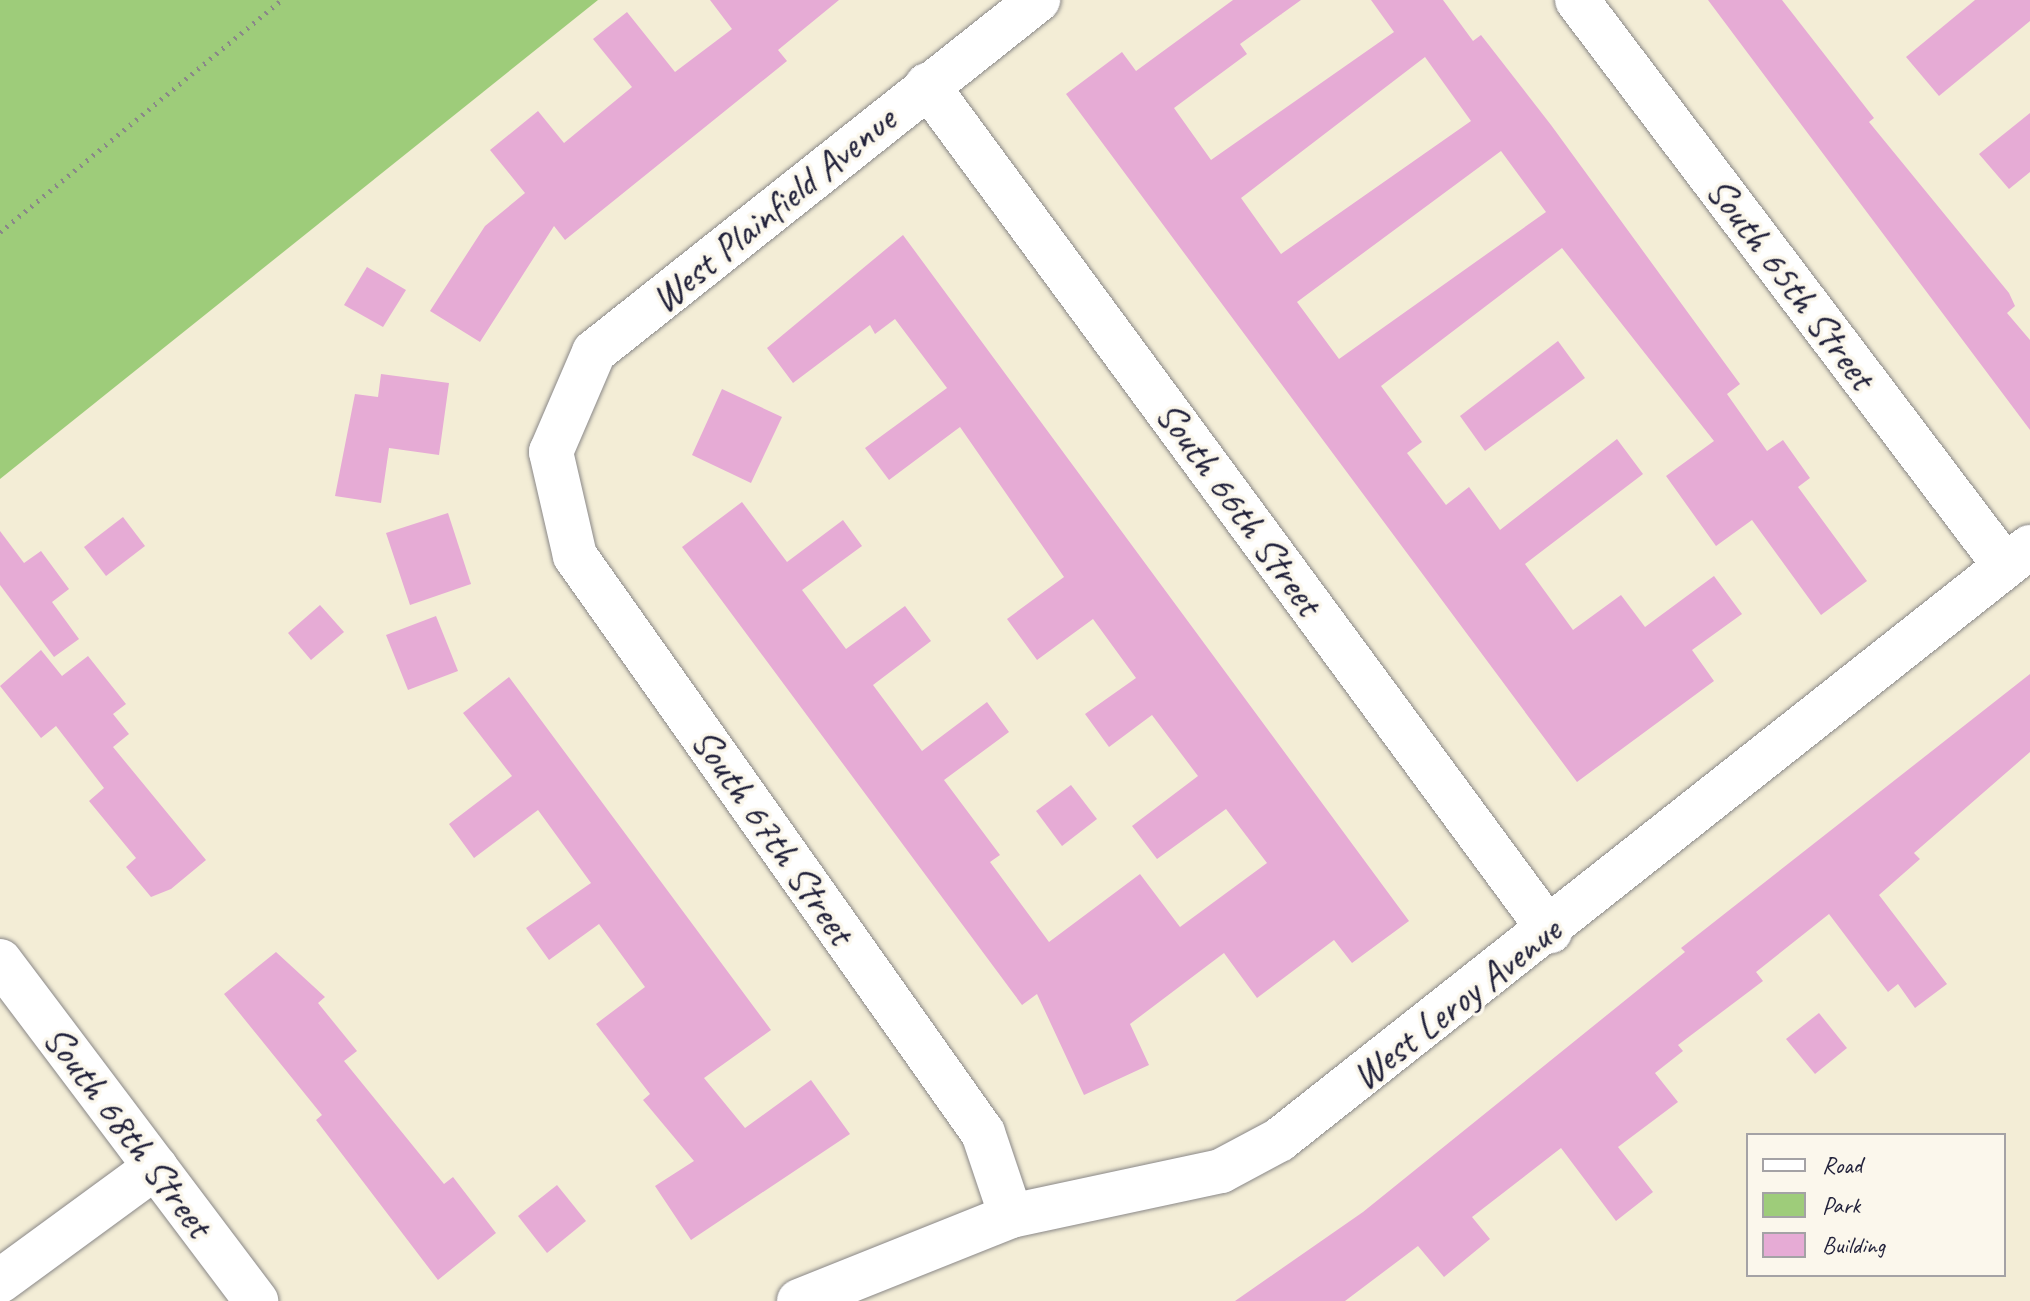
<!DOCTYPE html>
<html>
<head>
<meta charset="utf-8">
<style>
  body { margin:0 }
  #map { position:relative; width:2030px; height:1301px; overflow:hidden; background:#f3edd6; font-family:Caveat,sans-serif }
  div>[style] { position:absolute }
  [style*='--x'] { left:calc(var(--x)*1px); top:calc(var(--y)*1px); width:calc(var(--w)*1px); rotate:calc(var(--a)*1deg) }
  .green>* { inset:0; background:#9ecc7a }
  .building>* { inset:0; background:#e6abd5 }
  .path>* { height:5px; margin-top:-2.5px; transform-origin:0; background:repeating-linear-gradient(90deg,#8a8888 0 2px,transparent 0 8px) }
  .roads { filter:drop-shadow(0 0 2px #8a8888) drop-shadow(0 0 2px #8a8888) }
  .minor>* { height:44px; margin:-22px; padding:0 22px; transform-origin:22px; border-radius:22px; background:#fff }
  span { translate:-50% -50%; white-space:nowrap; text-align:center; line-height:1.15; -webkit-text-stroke:7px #fbf7ec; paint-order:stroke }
  .street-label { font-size:40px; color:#22223b }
  .legend { position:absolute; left:1746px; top:1133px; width:260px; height:144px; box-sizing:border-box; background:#fbf7ec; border:2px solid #a4a2a5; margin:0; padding:10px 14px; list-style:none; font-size:24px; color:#22223b }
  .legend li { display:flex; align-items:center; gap:16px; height:40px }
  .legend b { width:40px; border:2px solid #a4a2a5 }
</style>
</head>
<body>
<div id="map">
  <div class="green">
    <div style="clip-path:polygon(0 0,598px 0,0 479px)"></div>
  </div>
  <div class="building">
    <div style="clip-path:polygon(710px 0,839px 0,778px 50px,787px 61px,565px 240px,554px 226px,480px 342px,430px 311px,485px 226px,525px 193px,490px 150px,538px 111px,564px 143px,632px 87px,593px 39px,627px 12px,675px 72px,732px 29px)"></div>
    <div style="clip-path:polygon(evenodd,1233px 0,1301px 0,1240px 44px,1247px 54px,1174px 108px,1211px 160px,1394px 32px,1371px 0,1443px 0,1473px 41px,1481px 35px,1551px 125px,1740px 384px,1727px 394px,1767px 451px,1783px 440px,1810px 478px,1798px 487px,1867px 581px,1821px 615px,1752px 520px,1716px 546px,1666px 476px,1714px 441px,1562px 248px,1381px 386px,1422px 442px,1407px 453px,1446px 505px,1469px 487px,1500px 530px,1617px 439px,1643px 474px,1525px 564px,1573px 630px,1621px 595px,1645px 627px,1714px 576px,1742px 614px,1692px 650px,1714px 681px,1577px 782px,1066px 94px,1122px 52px,1136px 71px,1233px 0,1425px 57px,1471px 121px,1281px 254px,1241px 198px,1425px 57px,1233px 0,1501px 151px,1546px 212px,1339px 359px,1297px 302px,1501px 151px)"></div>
    <div style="clip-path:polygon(1708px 0,1782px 0,1874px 118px,1869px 122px,2009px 293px,2015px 306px,2007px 313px,2030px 340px,2030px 430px)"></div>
    <div style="clip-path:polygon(1975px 0,2030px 0,2030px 21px,1939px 96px,1906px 57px)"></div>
    <div style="clip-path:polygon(2030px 113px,2030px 172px,2009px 189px,1979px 154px)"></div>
    <div style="clip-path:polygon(903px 235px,1409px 921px,1352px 963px,1334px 940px,1257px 998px,1224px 953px,1130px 1024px,1149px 1065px,1084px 1095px,1037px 994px,1022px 1005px,682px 547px,742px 502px,787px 562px,843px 520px,862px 546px,802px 590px,846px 649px,905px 606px,931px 641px,873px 685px,922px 751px,987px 702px,1009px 732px,944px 780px,1000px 855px,990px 862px,1049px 942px,1140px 874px,1180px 927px,1267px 863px,1226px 809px,1157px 859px,1132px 826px,1198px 776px,1152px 715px,1109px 747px,1085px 714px,1136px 678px,1093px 619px,1037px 660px,1007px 619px,1064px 577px,960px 427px,889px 480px,865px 448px,947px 388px,895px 319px,875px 334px,870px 325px,793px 383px,767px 348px)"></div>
    <div style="clip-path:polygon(367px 267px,406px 290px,383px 327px,344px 305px)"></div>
    <div style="clip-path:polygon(1558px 341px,1585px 378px,1485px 451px,1460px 416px)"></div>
    <div style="clip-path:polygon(381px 374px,449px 383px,439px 455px,389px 448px,381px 503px,335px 496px,355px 394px,378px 397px)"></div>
    <div style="clip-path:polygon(722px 389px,782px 417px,751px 483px,692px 455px)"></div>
    <div style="clip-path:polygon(448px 513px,471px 584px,410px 605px,386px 533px)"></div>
    <div style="clip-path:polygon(123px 517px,145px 546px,106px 576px,84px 547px)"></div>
    <div style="clip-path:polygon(0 531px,24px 563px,41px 551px,69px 589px,52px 602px,79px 639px,54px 657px,0 585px)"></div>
    <div style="clip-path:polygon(320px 605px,344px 632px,311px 660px,288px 633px)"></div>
    <div style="clip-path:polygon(436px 616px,458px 671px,408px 690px,386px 635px)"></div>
    <div style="clip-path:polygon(41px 650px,62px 676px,88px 656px,126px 704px,113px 714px,129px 734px,113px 747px,206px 860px,171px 889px,151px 897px,126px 867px,136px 858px,89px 801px,104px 788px,56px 726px,41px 738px,0 686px)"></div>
    <div style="clip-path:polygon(2030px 674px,2030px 752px,1914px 853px,1920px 859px,1879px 895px,1947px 984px,1915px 1008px,1898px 984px,1888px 992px,1829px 914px,1756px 972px,1763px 981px,1678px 1045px,1683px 1051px,1655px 1073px,1678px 1102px,1618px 1147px,1653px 1192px,1616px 1221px,1561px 1148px,1472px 1217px,1490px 1239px,1444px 1277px,1418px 1246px,1345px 1301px,1235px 1301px,1363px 1212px,1685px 952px,1681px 948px)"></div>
    <div style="clip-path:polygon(509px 677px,771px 1030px,704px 1078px,745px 1128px,811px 1080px,850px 1134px,691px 1240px,655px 1186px,694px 1161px,643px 1100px,650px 1094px,596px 1024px,645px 987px,599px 924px,549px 960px,526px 928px,591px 883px,538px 810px,474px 858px,449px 824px,512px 776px,463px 713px)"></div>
    <div style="clip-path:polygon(1071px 785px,1097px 819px,1062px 846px,1036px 811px)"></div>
    <div style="clip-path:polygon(276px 952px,325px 997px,318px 1003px,357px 1051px,344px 1061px,444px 1184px,453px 1177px,496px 1233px,438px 1280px,316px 1120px,322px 1115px,224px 994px)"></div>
    <div style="clip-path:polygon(1819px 1013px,1847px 1048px,1815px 1074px,1786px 1039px)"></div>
    <div style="clip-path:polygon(557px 1185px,586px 1221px,547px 1253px,518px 1216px)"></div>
  </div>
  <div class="path">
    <div style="--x:0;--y:232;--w:364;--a:-39.5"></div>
  </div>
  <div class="roads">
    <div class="minor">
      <div style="--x:1577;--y:0;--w:710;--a:52.9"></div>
      <div style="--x:927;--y:85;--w:1051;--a:53.63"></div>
      <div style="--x:0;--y:961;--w:426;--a:53"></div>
      <div style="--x:1011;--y:1216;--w:88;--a:-108.6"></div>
      <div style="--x:983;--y:1133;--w:707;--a:-125.26"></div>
      <div style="--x:575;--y:556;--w:107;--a:-103"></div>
      <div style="--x:551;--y:452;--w:109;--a:-66.7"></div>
      <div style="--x:594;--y:352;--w:567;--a:-38.41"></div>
      <div style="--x:0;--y:1281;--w:193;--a:-36.2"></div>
      <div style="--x:799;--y:1301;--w:228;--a:-21.8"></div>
      <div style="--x:1011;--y:1216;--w:215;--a:-12.1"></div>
      <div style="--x:1221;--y:1171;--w:66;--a:-28.1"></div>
      <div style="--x:1279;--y:1140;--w:957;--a:-38.3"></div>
    </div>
  </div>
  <div class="street-label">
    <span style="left:773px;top:209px;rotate:-39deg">West Plainfield Avenue</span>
    <span style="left:1791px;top:283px;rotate:53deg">South 65th Street</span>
    <span style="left:1239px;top:508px;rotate:54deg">South 66th Street</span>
    <span style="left:773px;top:836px;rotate:55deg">South 67th Street</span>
    <span style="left:1456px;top:1003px;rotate:-38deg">West Leroy Avenue</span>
    <span style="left:128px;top:1131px;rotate:53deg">South 68th Street</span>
  </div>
  <ul class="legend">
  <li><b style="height:10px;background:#fff"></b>Road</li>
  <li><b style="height:22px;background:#9ecc7a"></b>Park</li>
  <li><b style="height:22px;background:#e6abd5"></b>Building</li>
  </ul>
</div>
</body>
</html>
